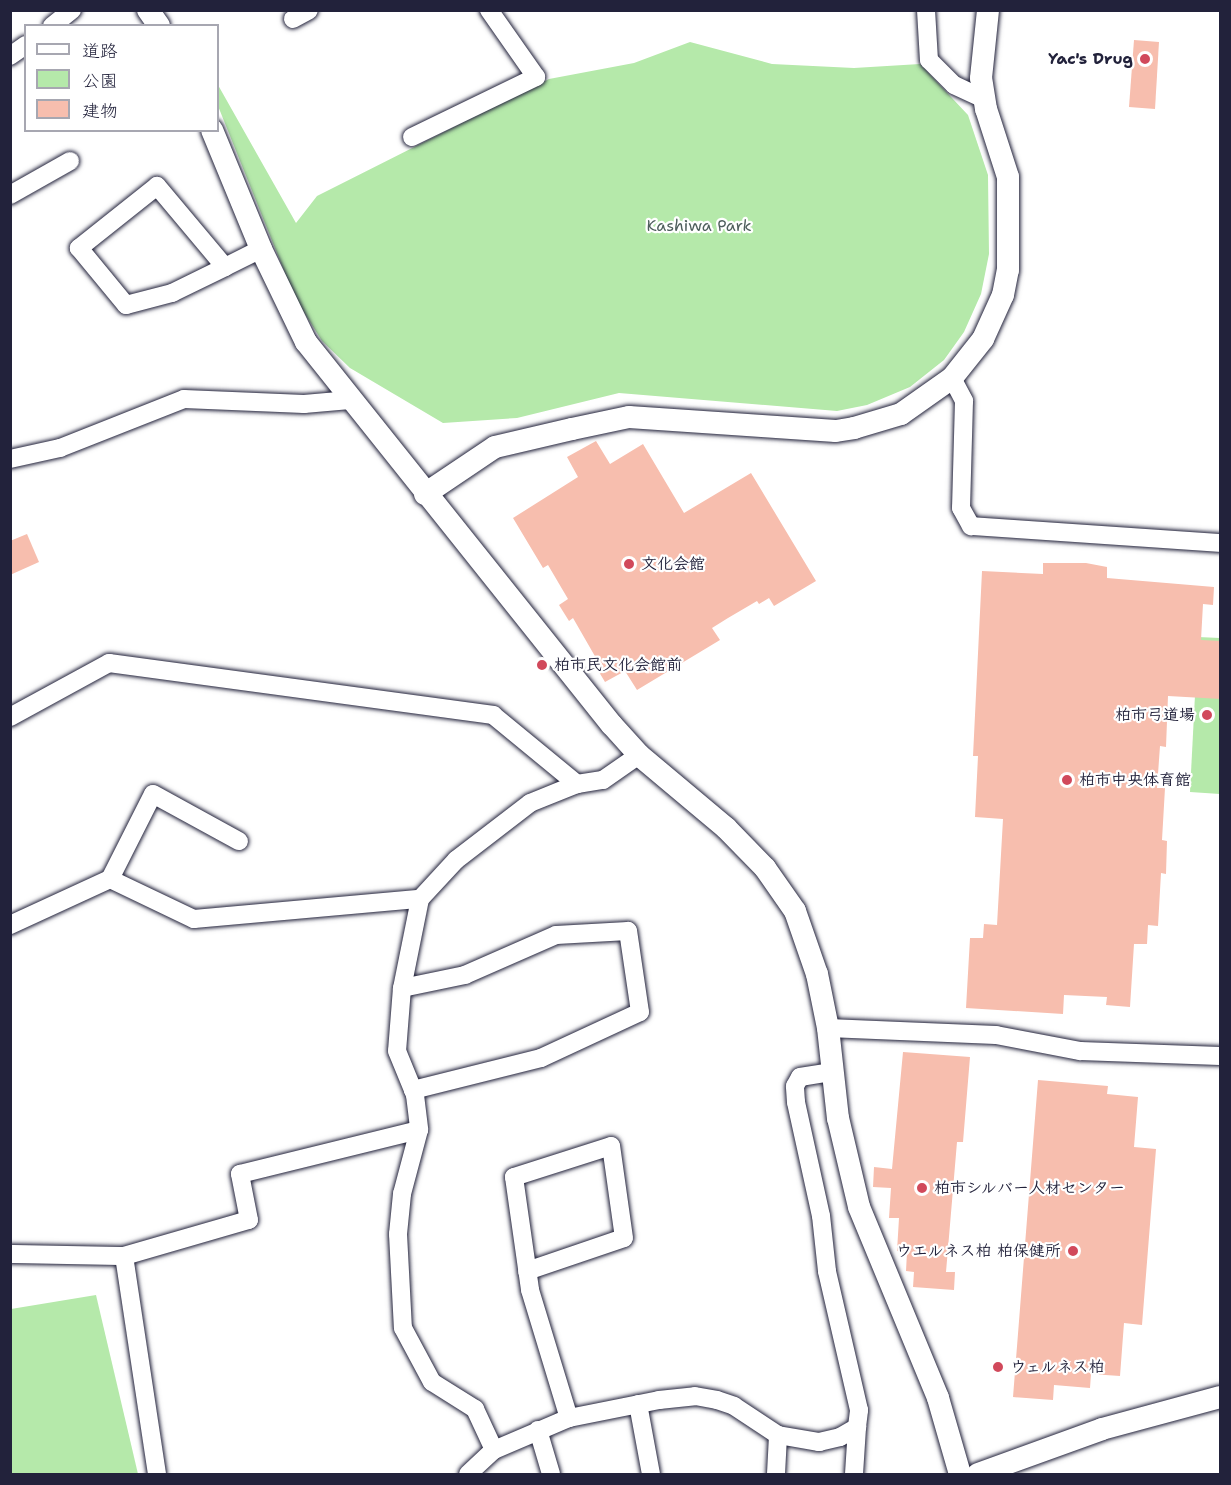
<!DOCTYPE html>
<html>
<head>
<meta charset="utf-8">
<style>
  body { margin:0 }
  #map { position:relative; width:1231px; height:1485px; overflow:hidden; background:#fff; font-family:"Shantell Sans","Klee One",sans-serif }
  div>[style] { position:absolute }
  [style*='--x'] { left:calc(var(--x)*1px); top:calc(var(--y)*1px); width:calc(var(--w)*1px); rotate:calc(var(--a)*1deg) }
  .green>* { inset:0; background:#b5e9aa }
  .building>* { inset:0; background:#f7beae }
  .roads { filter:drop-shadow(0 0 2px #22223b) drop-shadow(0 0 2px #22223b) }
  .minor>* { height:18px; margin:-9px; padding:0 9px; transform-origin:9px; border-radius:9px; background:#fff }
  .tertiary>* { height:22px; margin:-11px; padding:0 11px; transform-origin:11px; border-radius:11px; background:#fff }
  .dots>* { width:16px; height:16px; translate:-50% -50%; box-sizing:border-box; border:3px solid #fff; border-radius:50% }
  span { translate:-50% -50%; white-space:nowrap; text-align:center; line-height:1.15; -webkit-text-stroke:4.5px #fff; paint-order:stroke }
  .poi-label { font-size:16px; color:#22223b; font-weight:700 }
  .right { translate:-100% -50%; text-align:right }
  .left { translate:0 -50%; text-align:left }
  .park-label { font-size:16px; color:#4e5e5c }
  .frame { position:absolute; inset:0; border:12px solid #22223b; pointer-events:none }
  .legend { position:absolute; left:24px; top:24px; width:195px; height:108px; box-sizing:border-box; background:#fff; border:2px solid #a7a7b1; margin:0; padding:8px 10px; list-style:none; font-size:18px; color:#22223b }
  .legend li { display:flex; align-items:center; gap:12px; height:30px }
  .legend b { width:30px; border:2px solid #a7a7b1 }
</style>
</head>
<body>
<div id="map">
  <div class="green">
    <div style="clip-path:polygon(690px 42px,772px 64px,854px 68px,920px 64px,968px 115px,988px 175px,989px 254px,981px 294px,964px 332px,944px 360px,910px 387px,867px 405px,837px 411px,619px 393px,517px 418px,443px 423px,350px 368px,322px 341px,295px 298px,218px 106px,218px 85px,296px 223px,317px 196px,549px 79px,634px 63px)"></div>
    <div style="clip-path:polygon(1198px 637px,1220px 638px,1220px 794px,1190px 792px)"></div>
    <div style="clip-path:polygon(96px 1295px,138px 1474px,11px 1474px,11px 1309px)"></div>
  </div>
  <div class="building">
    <div style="clip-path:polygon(1134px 40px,1159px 42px,1155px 109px,1129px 107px)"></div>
    <div style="clip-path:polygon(596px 441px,610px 464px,643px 444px,684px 513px,751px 473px,816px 581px,774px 606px,769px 598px,759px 604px,757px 601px,728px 618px,712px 628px,720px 640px,637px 690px,625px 671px,605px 682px,596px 667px,600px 665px,573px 618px,569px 621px,559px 605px,568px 599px,548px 565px,543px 568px,513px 518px,578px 477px,567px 457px)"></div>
    <div style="clip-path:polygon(27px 534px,39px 562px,10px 575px,10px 541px)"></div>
    <div style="clip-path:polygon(1043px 563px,1086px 563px,1107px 567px,1107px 578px,1214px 587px,1213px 605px,1203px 604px,1201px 640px,1221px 641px,1221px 699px,1168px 696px,1166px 747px,1160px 746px,1157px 788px,1165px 788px,1162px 840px,1167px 841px,1166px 874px,1161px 873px,1158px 926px,1148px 925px,1147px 944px,1134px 944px,1130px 1007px,1106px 1005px,1107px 997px,1064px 995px,1063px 1014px,966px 1008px,970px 938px,983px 938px,984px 924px,997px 925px,1003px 819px,975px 817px,978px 756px,973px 756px,982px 571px,1043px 574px)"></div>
    <div style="clip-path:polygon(903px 1052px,970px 1057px,963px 1142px,957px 1142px,946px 1272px,955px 1272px,954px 1290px,913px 1287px,914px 1272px,906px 1271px,907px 1252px,897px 1251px,899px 1218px,889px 1218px,891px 1188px,873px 1187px,874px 1167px,892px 1169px)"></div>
    <div style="clip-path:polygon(1038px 1080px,1108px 1086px,1107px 1094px,1138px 1097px,1134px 1147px,1156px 1149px,1142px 1325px,1124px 1323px,1120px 1376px,1091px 1374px,1090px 1388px,1054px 1385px,1053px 1400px,1013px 1397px)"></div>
  </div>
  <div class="roads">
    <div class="minor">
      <div style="--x:926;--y:10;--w:50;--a:86.6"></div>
      <div style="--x:929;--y:60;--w:35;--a:45"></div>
      <div style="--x:954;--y:85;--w:31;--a:25"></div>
      <div style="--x:293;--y:19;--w:18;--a:-29"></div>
      <div style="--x:52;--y:26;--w:26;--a:-39"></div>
      <div style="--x:10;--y:56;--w:19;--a:-35"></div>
      <div style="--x:412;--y:137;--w:138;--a:-25.8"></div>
      <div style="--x:536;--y:77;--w:82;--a:-125"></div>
      <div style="--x:10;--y:195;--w:69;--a:-29.5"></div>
      <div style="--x:225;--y:267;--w:106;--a:-130"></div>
      <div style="--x:157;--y:186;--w:100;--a:141.5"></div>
      <div style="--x:79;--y:248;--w:74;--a:50.5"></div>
      <div style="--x:126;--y:305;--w:48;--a:-14.6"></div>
      <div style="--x:172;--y:293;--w:59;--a:-26.1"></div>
      <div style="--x:225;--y:267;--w:40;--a:-26.6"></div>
      <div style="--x:952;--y:378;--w:26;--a:62"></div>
      <div style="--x:964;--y:401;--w:107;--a:91.6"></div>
      <div style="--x:961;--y:508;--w:21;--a:61"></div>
      <div style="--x:971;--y:526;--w:250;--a:3.9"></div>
      <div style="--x:10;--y:459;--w:51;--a:-12.4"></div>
      <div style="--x:60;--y:448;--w:133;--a:-21.6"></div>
      <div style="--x:184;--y:399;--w:120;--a:2.4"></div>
      <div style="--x:304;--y:404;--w:46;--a:-5"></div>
      <div style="--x:10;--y:717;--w:113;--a:-28.6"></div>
      <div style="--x:109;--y:663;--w:388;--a:7.7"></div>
      <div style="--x:493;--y:715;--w:109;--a:39.4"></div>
      <div style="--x:577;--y:784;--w:26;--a:-9"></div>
      <div style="--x:603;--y:780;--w:44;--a:-34.8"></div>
      <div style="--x:110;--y:879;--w:95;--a:-63.2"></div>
      <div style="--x:153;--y:794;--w:98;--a:28.7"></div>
      <div style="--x:420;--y:899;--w:53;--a:-47.3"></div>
      <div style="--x:456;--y:860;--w:93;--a:-37.6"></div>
      <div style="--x:530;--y:803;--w:51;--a:-22"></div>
      <div style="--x:10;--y:925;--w:110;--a:-24.7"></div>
      <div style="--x:110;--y:879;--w:93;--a:25.5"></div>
      <div style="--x:194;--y:919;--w:227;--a:-5.1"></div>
      <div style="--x:420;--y:899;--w:91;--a:101.4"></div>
      <div style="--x:828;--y:1028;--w:168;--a:2.4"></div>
      <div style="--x:996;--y:1035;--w:86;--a:10.8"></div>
      <div style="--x:1080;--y:1051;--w:140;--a:2"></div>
      <div style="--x:413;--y:1090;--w:132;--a:-14"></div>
      <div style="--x:541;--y:1058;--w:109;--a:-24.9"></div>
      <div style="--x:640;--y:1012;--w:82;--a:-98.4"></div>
      <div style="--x:628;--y:931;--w:72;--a:176.8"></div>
      <div style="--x:556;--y:935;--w:99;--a:156.3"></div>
      <div style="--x:465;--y:975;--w:64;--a:168.3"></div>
      <div style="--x:402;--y:988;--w:63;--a:94.5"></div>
      <div style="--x:397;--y:1051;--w:42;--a:67.7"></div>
      <div style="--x:413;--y:1090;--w:5;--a:68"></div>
      <div style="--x:415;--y:1095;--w:35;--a:83"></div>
      <div style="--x:10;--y:1254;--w:114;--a:1"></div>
      <div style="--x:527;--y:1271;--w:102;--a:-18.8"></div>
      <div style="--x:624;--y:1238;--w:93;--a:-98"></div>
      <div style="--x:611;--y:1146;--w:102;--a:162.3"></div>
      <div style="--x:514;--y:1177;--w:114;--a:81.9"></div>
      <div style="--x:530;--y:1290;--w:134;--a:73.1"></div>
      <div style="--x:638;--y:1404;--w:71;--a:79.5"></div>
      <div style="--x:538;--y:1430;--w:46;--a:73.5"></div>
      <div style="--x:157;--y:1474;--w:220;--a:-98.6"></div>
      <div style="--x:124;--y:1256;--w:130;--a:-16.1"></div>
      <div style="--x:249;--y:1220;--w:47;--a:-101.1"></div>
      <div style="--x:240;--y:1174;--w:184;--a:-13.8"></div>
      <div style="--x:419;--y:1130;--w:66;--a:104.9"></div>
      <div style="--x:402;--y:1194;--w:40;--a:95.7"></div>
      <div style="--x:398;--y:1234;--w:94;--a:87"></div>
      <div style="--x:403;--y:1328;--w:61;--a:61.8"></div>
      <div style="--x:432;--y:1382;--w:51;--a:32.1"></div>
      <div style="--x:475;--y:1409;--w:45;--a:65.1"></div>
      <div style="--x:468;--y:1474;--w:35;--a:-43"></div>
      <div style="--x:494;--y:1450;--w:82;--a:-23.1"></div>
      <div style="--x:569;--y:1418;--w:92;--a:-11.3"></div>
      <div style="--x:659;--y:1400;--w:36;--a:-6"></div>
      <div style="--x:695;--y:1396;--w:22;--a:10"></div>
      <div style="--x:717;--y:1400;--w:18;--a:19"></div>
      <div style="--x:734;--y:1406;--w:53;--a:33.4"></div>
      <div style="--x:778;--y:1435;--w:42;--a:9.7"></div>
      <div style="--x:819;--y:1442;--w:22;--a:-13"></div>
      <div style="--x:840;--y:1437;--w:20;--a:-30"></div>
      <div style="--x:857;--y:1427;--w:17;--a:-83"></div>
      <div style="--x:859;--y:1410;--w:143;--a:-103"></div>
      <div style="--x:827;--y:1271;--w:55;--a:-96.2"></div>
      <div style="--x:821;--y:1216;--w:117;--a:-102.4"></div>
      <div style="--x:796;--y:1102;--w:16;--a:-94"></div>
      <div style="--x:795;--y:1086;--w:10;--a:-61"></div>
      <div style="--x:800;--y:1077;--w:31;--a:-9"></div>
      <div style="--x:776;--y:1474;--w:39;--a:-87"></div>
      <div style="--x:854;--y:1474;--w:47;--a:-86.3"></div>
    </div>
    <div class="tertiary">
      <div style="--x:148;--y:10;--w:19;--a:55"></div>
      <div style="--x:212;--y:130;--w:129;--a:67.6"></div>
      <div style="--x:261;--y:249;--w:103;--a:64.2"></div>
      <div style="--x:306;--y:342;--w:490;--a:51.4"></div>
      <div style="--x:612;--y:725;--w:40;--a:48"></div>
      <div style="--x:639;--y:755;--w:114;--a:40"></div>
      <div style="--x:726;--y:828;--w:56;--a:45.7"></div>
      <div style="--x:765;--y:868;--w:52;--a:55.1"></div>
      <div style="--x:795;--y:911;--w:67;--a:70.8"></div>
      <div style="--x:817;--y:974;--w:55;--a:78.5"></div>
      <div style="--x:828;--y:1028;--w:91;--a:83.7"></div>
      <div style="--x:838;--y:1118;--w:91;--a:76.7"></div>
      <div style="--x:859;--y:1207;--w:207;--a:67.5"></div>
      <div style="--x:938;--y:1398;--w:79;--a:73.9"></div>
      <div style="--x:425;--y:494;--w:84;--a:-33.9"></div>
      <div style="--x:495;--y:447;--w:79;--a:-13.2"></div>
      <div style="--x:572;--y:429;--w:58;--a:-11.9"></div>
      <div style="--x:629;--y:417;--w:207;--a:3.9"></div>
      <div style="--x:836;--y:431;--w:18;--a:-9"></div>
      <div style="--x:854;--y:428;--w:49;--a:-16.6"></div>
      <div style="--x:901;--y:414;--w:62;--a:-35.2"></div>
      <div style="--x:952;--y:378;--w:50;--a:-51.5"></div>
      <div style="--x:983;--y:339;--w:48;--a:-65.6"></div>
      <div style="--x:1003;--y:295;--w:25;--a:-79"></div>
      <div style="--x:1008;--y:270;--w:93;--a:-90"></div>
      <div style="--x:1008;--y:177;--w:71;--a:-107.9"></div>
      <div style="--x:986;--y:109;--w:31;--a:-99"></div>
      <div style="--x:981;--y:78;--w:68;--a:-84.1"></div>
      <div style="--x:978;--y:1474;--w:132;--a:-19.9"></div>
      <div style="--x:1102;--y:1429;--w:122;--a:-15.2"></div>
    </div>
  </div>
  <div class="dots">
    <div style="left:1145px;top:59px;background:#d1495b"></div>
    <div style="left:629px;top:564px;background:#d1495b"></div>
    <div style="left:542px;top:665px;background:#d1495b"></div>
    <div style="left:1207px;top:715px;background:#d1495b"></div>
    <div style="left:1067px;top:780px;background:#d1495b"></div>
    <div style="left:922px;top:1188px;background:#d1495b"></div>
    <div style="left:1073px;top:1251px;background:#d1495b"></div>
    <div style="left:998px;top:1367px;background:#d1495b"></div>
  </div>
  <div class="poi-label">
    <span class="right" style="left:1133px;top:59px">Yac's Drug</span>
    <span class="left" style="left:641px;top:564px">文化会館</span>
    <span class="left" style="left:554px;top:665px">柏市民文化会館前</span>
    <span class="right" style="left:1195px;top:715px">柏市弓道場</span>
    <span class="left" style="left:1079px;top:780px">柏市中央体育館</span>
    <span class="left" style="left:934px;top:1188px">柏市シルバー人材センター</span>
    <span class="right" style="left:1061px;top:1251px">ウエルネス柏 柏保健所</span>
    <span class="left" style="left:1010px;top:1367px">ウェルネス柏</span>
  </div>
  <div class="park-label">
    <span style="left:699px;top:226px">Kashiwa Park</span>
  </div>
  <div class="frame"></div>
  <ul class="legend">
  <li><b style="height:8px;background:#fff"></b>道路</li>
  <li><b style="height:16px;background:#b5e9aa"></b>公園</li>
  <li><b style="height:16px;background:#f7beae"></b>建物</li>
  </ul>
</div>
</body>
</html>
